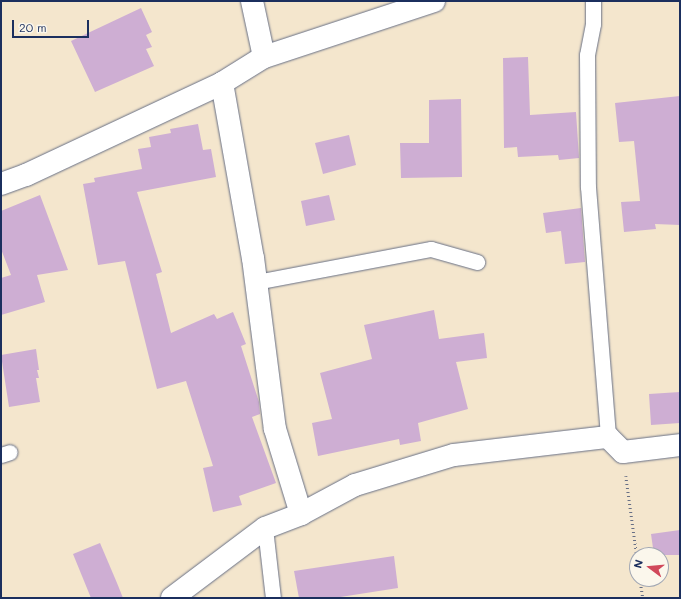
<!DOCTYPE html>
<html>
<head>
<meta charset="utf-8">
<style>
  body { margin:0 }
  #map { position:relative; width:681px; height:599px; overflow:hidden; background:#f4e6cd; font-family:Mali,sans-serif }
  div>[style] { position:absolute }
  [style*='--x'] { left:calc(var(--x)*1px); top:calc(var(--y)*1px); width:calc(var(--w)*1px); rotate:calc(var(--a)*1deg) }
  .building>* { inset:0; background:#ceaed3 }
  .path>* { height:2.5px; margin-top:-1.25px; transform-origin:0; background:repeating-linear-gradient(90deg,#676f85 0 1px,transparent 0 4px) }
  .roads { filter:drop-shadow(0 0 1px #676f85) drop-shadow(0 0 1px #676f85) }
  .service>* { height:15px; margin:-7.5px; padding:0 7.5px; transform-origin:7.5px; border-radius:7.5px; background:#fff }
  .minor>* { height:22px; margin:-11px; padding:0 11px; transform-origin:11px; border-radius:11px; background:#fff }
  span { translate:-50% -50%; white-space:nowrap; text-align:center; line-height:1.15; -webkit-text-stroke:3px #fbf7ec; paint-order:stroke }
  .frame { position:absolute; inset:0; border:2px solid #1b2f5e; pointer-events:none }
  .north { position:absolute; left:629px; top:547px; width:40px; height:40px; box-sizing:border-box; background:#fbf7ec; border:1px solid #a1a7b3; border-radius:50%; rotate:286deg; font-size:11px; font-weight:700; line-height:16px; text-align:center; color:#1b2f5e }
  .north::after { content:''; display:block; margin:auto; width:14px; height:18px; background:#d1495b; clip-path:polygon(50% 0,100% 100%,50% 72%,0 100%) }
  .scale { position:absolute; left:12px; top:20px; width:77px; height:18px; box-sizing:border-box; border:2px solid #1b2f5e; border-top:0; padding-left:5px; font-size:12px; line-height:14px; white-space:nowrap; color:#1b2f5e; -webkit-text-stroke:3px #fbf7ec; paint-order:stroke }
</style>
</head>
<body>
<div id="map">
  <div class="building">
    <div style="clip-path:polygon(141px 8px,152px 32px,146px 35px,152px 47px,146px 49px,154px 66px,95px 92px,71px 41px)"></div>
    <div style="clip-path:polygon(528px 57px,530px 115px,576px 112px,579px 158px,559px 160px,558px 155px,518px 157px,517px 147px,504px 148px,503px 58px)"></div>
    <div style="clip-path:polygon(680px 96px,680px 225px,655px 224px,656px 229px,624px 232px,621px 202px,640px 201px,634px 141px,619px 142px,615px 103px)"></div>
    <div style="clip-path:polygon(461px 99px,462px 177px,401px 178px,400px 143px,429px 143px,429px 100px)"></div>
    <div style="clip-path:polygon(198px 124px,203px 150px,211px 149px,216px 177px,137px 192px,162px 272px,156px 274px,171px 333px,214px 314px,217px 319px,233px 312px,246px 344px,241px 346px,259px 402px,260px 414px,252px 417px,276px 483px,239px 496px,242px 505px,213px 512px,203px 468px,213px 466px,186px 381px,157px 389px,125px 261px,98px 265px,83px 184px,95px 182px,94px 178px,142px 169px,138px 149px,151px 147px,149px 137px,171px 133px,170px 129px)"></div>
    <div style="clip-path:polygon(349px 135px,356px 165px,323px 174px,315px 143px)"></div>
    <div style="clip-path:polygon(40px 195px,68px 270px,37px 275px,45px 302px,1px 315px,1px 278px,11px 275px,1px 249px,1px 211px)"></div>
    <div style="clip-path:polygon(329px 195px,335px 220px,306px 226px,301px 201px)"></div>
    <div style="clip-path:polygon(581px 208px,585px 262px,565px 264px,561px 231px,546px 233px,543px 213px)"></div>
    <div style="clip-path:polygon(434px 310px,439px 339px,484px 333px,487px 358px,456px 362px,468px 409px,418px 423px,421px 441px,400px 445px,399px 439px,318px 456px,312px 423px,332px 419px,320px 373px,372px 359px,364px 325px)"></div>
    <div style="clip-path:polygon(36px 349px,39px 370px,37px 370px,39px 378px,36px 378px,40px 402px,9px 407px,1px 355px)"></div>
    <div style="clip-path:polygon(680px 392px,680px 423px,651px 425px,649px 394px)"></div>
    <div style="clip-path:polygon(680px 530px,680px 555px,654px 555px,651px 534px)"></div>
    <div style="clip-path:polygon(100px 543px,117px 583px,123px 598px,91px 598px,73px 554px)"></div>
    <div style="clip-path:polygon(394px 556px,398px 588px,334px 598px,299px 598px,294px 571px)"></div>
  </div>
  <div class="path">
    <div style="--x:626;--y:476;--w:81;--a:82.2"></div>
    <div style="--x:640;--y:579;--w:19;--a:81"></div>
  </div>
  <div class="roads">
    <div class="service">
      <div style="--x:593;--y:1;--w:23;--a:90"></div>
      <div style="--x:593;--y:24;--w:32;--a:101"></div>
      <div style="--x:587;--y:55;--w:132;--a:89.6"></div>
      <div style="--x:588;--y:187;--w:251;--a:85.4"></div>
      <div style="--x:256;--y:282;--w:178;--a:-10.7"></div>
      <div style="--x:431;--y:249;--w:48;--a:15.8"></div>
      <div style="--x:1;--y:455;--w:9;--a:-18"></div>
      <div style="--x:265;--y:528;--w:70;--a:83.5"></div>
    </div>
    <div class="minor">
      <div style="--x:252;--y:1;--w:57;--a:77.9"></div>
      <div style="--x:222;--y:83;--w:178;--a:80"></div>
      <div style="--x:253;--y:258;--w:172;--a:82.7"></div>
      <div style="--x:275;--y:429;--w:89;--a:73"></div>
      <div style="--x:1;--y:184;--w:27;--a:-20"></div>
      <div style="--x:26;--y:175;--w:217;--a:-25.1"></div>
      <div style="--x:222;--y:83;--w:49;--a:-31.8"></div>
      <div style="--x:264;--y:57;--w:179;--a:-18.2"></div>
      <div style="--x:172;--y:598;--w:116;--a:-37"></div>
      <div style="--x:265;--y:528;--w:39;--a:-21"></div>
      <div style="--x:301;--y:514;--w:61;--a:-28.2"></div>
      <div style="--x:355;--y:485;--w:103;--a:-16.9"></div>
      <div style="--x:454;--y:455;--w:155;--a:-6.7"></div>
      <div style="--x:608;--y:437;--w:21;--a:45"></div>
      <div style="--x:623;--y:452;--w:57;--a:-7"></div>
    </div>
  </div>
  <div class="frame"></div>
  <div class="north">N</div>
  <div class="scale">20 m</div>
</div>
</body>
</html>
